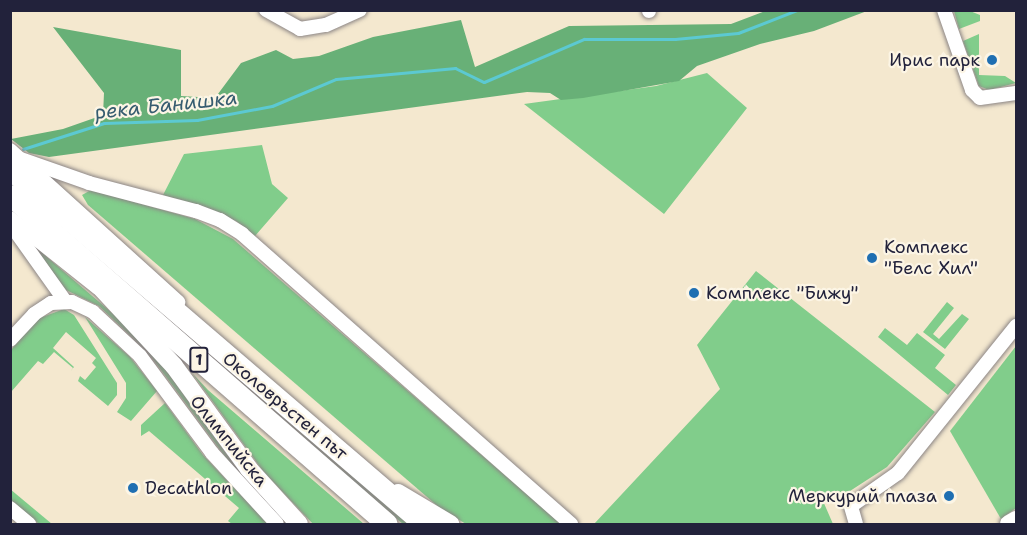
<!DOCTYPE html>
<html>
<head>
<meta charset="utf-8">
<style>
  body { margin:0 }
  #map { position:relative; width:1027px; height:535px; overflow:hidden; background:#f4e8cf; font-family:"Shantell Sans",sans-serif }
  div>[style] { position:absolute }
  [style*='--x'] { left:calc(var(--x)*1px); top:calc(var(--y)*1px); width:calc(var(--w)*1px); rotate:calc(var(--a)*1deg) }
  .green>* { inset:0; background:#81cd8b }
  .forest>* { inset:0; background:#68b077 }
  .stream>* { height:3px; margin:-1.5px; padding:0 1.5px; transform-origin:1.5px; border-radius:1.5px; background:#5cc9d2 }
  .roads { filter:drop-shadow(0 0 2px #8b8585) drop-shadow(0 0 2px #8b8585) }
  .minor>* { height:14px; margin:-7px; padding:0 7px; transform-origin:7px; border-radius:7px; background:#fff }
  .major>* { height:18px; margin:-9px; padding:0 9px; transform-origin:9px; border-radius:9px; background:#fff }
  .highway>* { height:21px; margin:-10.5px; padding:0 10.5px; transform-origin:10.5px; border-radius:10.5px; background:#fff }
  .dots>* { width:16px; height:16px; translate:-50% -50%; box-sizing:border-box; border:3px solid #fcf5e5; border-radius:50% }
  span { translate:-50% -50%; white-space:nowrap; text-align:center; line-height:1.15; -webkit-text-stroke:4.5px #fcf5e5; paint-order:stroke }
  .shield-label span { padding:2px 4px; background:#fcf5e5; border:2px solid; border-radius:4px; -webkit-text-stroke-width:0 }
  .shield-label { font-size:16px; color:#22223b; font-weight:700 }
  .poi-label { font-size:18px; color:#22223b }
  .right { translate:-100% -50%; text-align:right }
  .left { translate:0 -50%; text-align:left }
  .street-label { font-size:18px; color:#22223b }
  .water-label { font-size:20px; color:#365c70; font-style:italic }
  .frame { position:absolute; inset:0; border:12px solid #22223b; pointer-events:none }
</style>
</head>
<body>
<div id="map">
  <div class="green">
    <div style="clip-path:polygon(954px 11px,970px 11px,980px 15px,980px 21px,959px 29px)"></div>
    <div style="clip-path:polygon(979px 34px,979px 75px,1005px 76px,1016px 83px,989px 90px,979px 86px,963px 41px)"></div>
    <div style="clip-path:polygon(707px 73px,747px 108px,664px 214px,524px 104px,656px 86px)"></div>
    <div style="clip-path:polygon(262px 145px,272px 184px,288px 198px,255px 236px,236px 221px,163px 195px,184px 154px)"></div>
    <div style="clip-path:polygon(91px 190px,195px 219px,233px 239px,561px 524px,466px 524px,441px 509px,88px 205px,82px 195px)"></div>
    <div style="clip-path:polygon(39px 205px,409px 524px,403px 524px,36px 208px)"></div>
    <div style="clip-path:polygon(34px 246px,126px 325px,163px 366px,240px 473px,287px 524px,233px 467px,147px 351px,99px 306px,66px 290px)"></div>
    <div style="clip-path:polygon(756px 271px,935px 412px,887px 467px,850px 491px,823px 501px,833px 524px,594px 524px,720px 389px,697px 345px)"></div>
    <div style="clip-path:polygon(947px 302px,954px 308px,933px 334px,939px 339px,962px 314px,969px 319px,945px 349px,923px 332px)"></div>
    <div style="clip-path:polygon(64px 309px,74px 315px,117px 383px,117px 395px,108px 406px,78px 381px,80px 376px,85px 380px,96px 367px,92px 363px,96px 358px,66px 332px,53px 348px,74px 367px,70px 372px,73px 368px,54px 352px,43px 364px,38px 361px,11px 392px,11px 350px,37px 319px)"></div>
    <div style="clip-path:polygon(85px 317px,130px 357px,157px 391px,131px 421px,117px 412px,126px 398px,126px 383px)"></div>
    <div style="clip-path:polygon(885px 328px,907px 345px,917px 333px,945px 355px,935px 368px,956px 385px,948px 395px,878px 337px)"></div>
    <div style="clip-path:polygon(1016px 346px,1016px 508px,1001px 519px,950px 431px)"></div>
    <div style="clip-path:polygon(192px 373px,208px 390px,364px 524px,313px 524px,263px 471px)"></div>
    <div style="clip-path:polygon(165px 403px,203px 455px,268px 524px,232px 524px,228px 521px,239px 508px,149px 431px,141px 436px,141px 425px)"></div>
    <div style="clip-path:polygon(10px 489px,52px 524px,39px 524px,11px 500px)"></div>
  </div>
  <div class="forest">
    <div style="clip-path:polygon(768px 10px,867px 11px,814px 31px,760px 44px,697px 66px,679px 81px,583px 98px,561px 100px,550px 93px,527px 92px,49px 157px,29px 153px,11px 139px,63px 129px,103px 115px,104px 93px,53px 27px,181px 50px,181px 96px,215px 98px,241px 63px,276px 50px,293px 59px,319px 56px,373px 37px,461px 20px,475px 67px,569px 26px,731px 24px)"></div>
  </div>
  <div class="stream">
    <div style="--x:23;--y:149;--w:85;--a:-17.8"></div>
    <div style="--x:104;--y:123;--w:93;--a:-1.8"></div>
    <div style="--x:197;--y:120;--w:76;--a:-10.6"></div>
    <div style="--x:272;--y:106;--w:69;--a:-22.9"></div>
    <div style="--x:336;--y:79;--w:120;--a:-5.3"></div>
    <div style="--x:455;--y:68;--w:32;--a:26"></div>
    <div style="--x:484;--y:82;--w:109;--a:-23.3"></div>
    <div style="--x:584;--y:39;--w:91;--a:0"></div>
    <div style="--x:675;--y:39;--w:63;--a:-5.4"></div>
    <div style="--x:738;--y:33;--w:63;--a:-21.3"></div>
  </div>
  <div class="roads">
    <div class="minor">
      <div style="--x:266;--y:10;--w:39;--a:29"></div>
      <div style="--x:300;--y:29;--w:26;--a:-9"></div>
      <div style="--x:326;--y:25;--w:37;--a:-24"></div>
      <div style="--x:649;--y:10;--w:1;--a:90"></div>
      <div style="--x:944;--y:10;--w:85;--a:70.7"></div>
      <div style="--x:972;--y:90;--w:11;--a:45"></div>
      <div style="--x:980;--y:98;--w:36;--a:-8"></div>
      <div style="--x:10;--y:150;--w:227;--a:42.1"></div>
      <div style="--x:21;--y:159;--w:72;--a:19.4"></div>
      <div style="--x:89;--y:183;--w:111;--a:14.7"></div>
      <div style="--x:196;--y:211;--w:26;--a:21"></div>
      <div style="--x:220;--y:220;--w:26;--a:32"></div>
      <div style="--x:242;--y:234;--w:439;--a:41.4"></div>
      <div style="--x:10;--y:218;--w:112;--a:38.5"></div>
      <div style="--x:11;--y:225;--w:93;--a:54.6"></div>
      <div style="--x:10;--y:340;--w:35;--a:-47"></div>
      <div style="--x:34;--y:314;--w:20;--a:-33"></div>
      <div style="--x:51;--y:303;--w:21;--a:-3"></div>
      <div style="--x:72;--y:302;--w:23;--a:25"></div>
      <div style="--x:93;--y:312;--w:64;--a:43.1"></div>
      <div style="--x:140;--y:356;--w:121;--a:53.4"></div>
      <div style="--x:212;--y:453;--w:96;--a:47.5"></div>
      <div style="--x:10;--y:508;--w:25;--a:40"></div>
      <div style="--x:856;--y:524;--w:19;--a:-106"></div>
      <div style="--x:851;--y:506;--w:57;--a:-35.1"></div>
      <div style="--x:898;--y:473;--w:189;--a:-51.2"></div>
    </div>
    <div class="major">
      <div style="--x:92;--y:278;--w:120;--a:47"></div>
      <div style="--x:174;--y:366;--w:127;--a:53.9"></div>
      <div style="--x:249;--y:469;--w:74;--a:47.7"></div>
      <div style="--x:398;--y:493;--w:61;--a:30.8"></div>
      <div style="--x:1009;--y:524;--w:8;--a:-30"></div>
    </div>
    <div class="highway">
      <div style="--x:10;--y:169;--w:545;--a:40.61"></div>
      <div style="--x:10;--y:195;--w:500;--a:41.11"></div>
    </div>
  </div>
  <div class="dots">
    <div style="left:992px;top:60px;background:#1f6fb2"></div>
    <div style="left:872px;top:258px;background:#1f6fb2"></div>
    <div style="left:694px;top:293px;background:#1f6fb2"></div>
    <div style="left:133px;top:488px;background:#1f6fb2"></div>
    <div style="left:949px;top:496px;background:#1f6fb2"></div>
  </div>
  <div class="shield-label">
    <span style="left:199px;top:360px">1</span>
  </div>
  <div class="poi-label">
    <span class="right" style="left:980px;top:60px">Ирис парк</span>
    <span class="left" style="left:884px;top:258px">Комплекс<br>"Белс Хил"</span>
    <span class="left" style="left:706px;top:293px">Комплекс "Бижу"</span>
    <span class="left" style="left:145px;top:488px">Decathlon</span>
    <span class="right" style="left:937px;top:496px">Меркурий плаза</span>
  </div>
  <div class="street-label">
    <span style="left:285px;top:406px;rotate:40deg">Околовръстен път</span>
    <span style="left:229px;top:441px;rotate:51deg">Олимпийска</span>
  </div>
  <div class="water-label">
    <span style="left:166px;top:105px;rotate:-6deg">река Банишка</span>
  </div>
  <div class="frame"></div>
</div>
</body>
</html>
